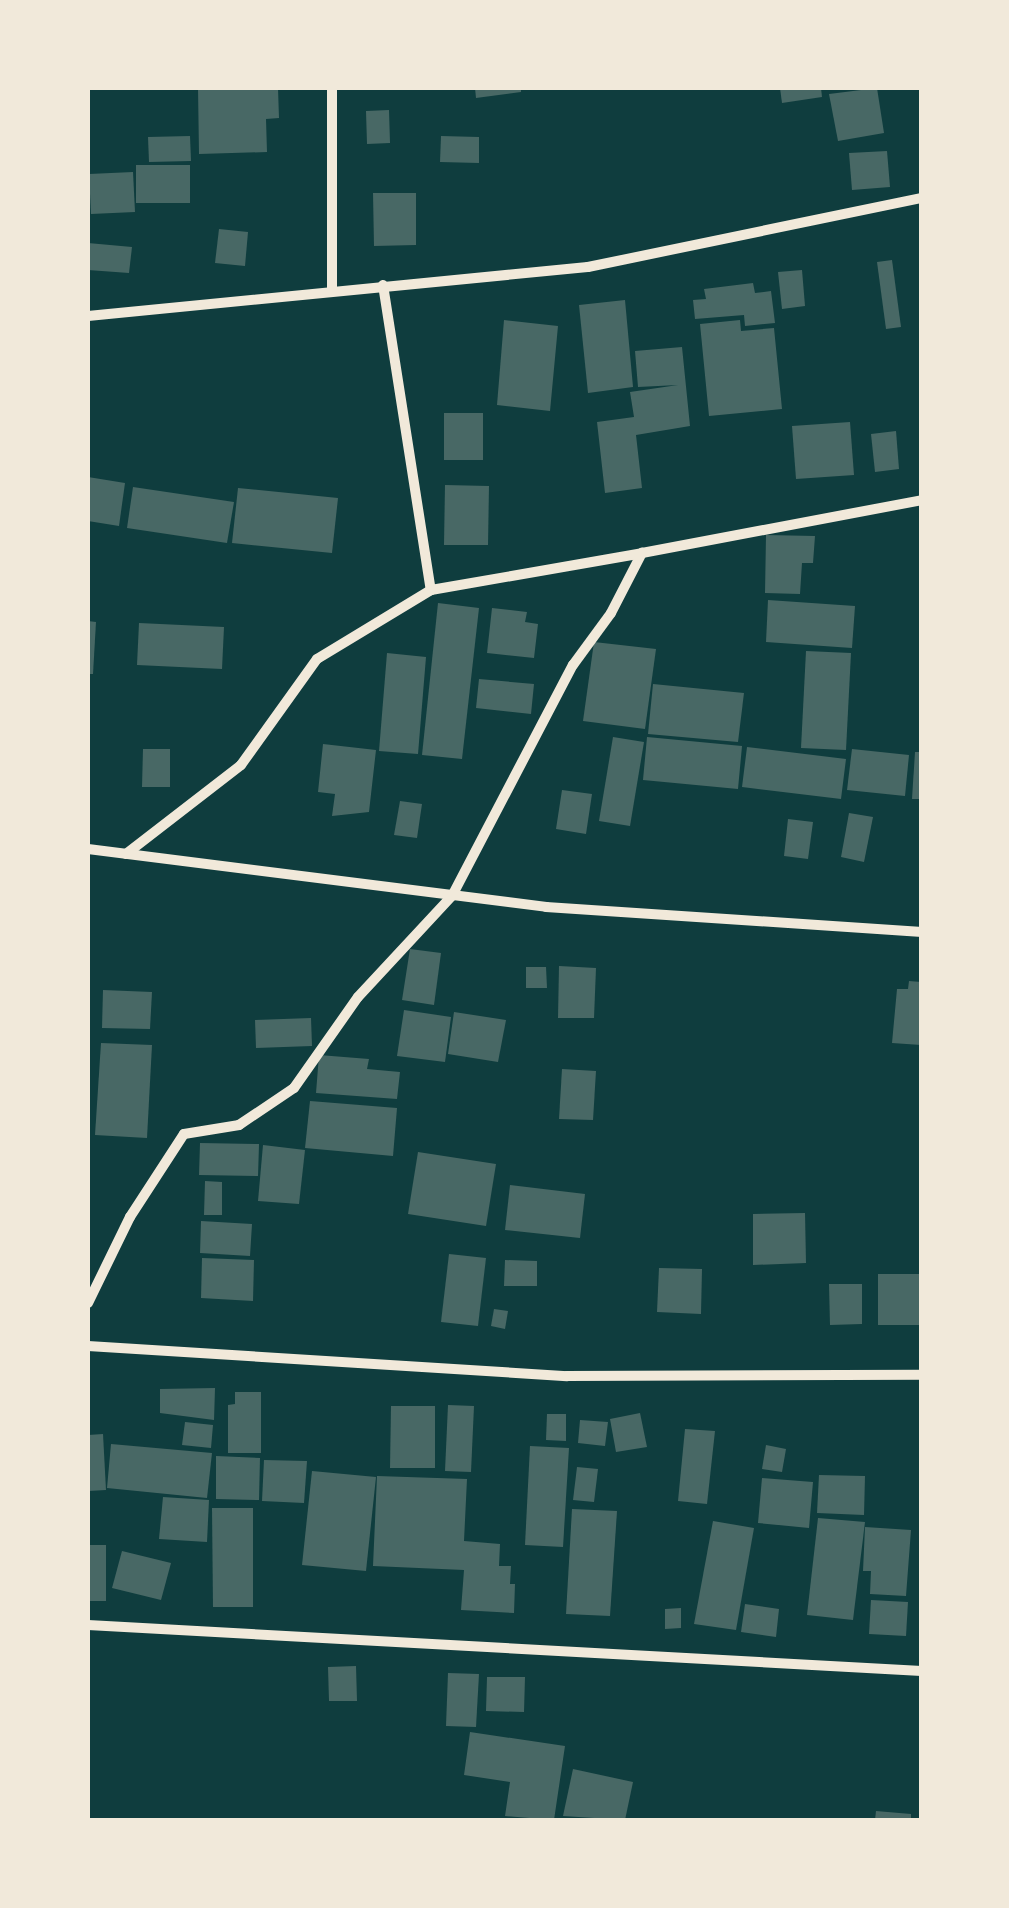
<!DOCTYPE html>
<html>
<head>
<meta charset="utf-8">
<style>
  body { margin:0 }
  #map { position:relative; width:1009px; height:1908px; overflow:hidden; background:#0f3d3e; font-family:Spectral,serif }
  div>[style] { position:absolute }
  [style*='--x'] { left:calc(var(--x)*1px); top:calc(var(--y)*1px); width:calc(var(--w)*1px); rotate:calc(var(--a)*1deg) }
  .building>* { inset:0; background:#486865 }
  .minor>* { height:10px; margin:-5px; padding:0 5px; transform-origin:5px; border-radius:5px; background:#f1e9da }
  span { translate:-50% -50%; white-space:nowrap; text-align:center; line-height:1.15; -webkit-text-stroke:10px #f1e9da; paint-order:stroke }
  .frame { position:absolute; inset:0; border:90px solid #f1e9da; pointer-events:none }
</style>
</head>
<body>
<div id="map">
  <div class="building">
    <div style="clip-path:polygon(198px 88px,278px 88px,279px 118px,266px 119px,267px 152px,199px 154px)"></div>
    <div style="clip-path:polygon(475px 88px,521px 88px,521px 92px,476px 98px)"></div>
    <div style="clip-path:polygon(780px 88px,821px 88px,822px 97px,782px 103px)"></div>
    <div style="clip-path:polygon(877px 88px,884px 133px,838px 141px,829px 94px)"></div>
    <div style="clip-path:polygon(389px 110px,390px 143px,367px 144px,366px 111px)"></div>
    <div style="clip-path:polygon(190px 136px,191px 161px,149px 162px,148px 137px)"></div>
    <div style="clip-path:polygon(441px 136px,479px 137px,479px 163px,440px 162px)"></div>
    <div style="clip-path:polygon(887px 151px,890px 187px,852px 190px,849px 153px)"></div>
    <div style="clip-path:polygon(136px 165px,190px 165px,190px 203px,136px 203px)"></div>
    <div style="clip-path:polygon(133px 172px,135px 212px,91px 214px,89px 174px)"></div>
    <div style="clip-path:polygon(373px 193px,416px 193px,416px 245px,374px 246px)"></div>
    <div style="clip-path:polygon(219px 229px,248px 232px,245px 266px,215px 263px)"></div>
    <div style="clip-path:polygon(88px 243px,132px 247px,129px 273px,88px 270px)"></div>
    <div style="clip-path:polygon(892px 260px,901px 327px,886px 329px,877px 262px)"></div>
    <div style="clip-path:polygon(802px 270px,805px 306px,782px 309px,778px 272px)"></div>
    <div style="clip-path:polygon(753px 283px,755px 293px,771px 291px,775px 323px,745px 326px,744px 315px,695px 319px,693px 300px,706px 299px,704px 289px)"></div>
    <div style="clip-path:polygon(625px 300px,633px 387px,588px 393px,579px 305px)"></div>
    <div style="clip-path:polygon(504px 320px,558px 326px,550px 411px,497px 405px)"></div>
    <div style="clip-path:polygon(740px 320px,741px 331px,774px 328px,782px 409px,709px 416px,700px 324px)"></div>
    <div style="clip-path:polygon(682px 347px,690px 426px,636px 435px,642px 488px,605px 493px,597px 422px,634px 417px,630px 392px,678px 385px,638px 387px,635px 351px)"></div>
    <div style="clip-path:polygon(444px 413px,483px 413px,483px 460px,444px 460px)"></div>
    <div style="clip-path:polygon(850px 422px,854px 475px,796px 479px,792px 426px)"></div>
    <div style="clip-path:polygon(896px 431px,899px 469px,875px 472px,871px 434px)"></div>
    <div style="clip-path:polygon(88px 477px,125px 483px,119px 526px,88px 521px)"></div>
    <div style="clip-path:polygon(445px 485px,489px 486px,488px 545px,444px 545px)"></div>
    <div style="clip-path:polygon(133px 487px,234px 502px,227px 543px,127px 528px)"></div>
    <div style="clip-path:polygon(238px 488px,338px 498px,332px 553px,232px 543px)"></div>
    <div style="clip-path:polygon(766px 535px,815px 536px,813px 563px,802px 563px,800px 594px,765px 593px)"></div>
    <div style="clip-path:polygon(768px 600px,855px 606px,852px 648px,766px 642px)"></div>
    <div style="clip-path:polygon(438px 603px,479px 608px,462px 759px,422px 755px)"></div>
    <div style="clip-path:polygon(492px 608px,527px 612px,525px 622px,538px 624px,534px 658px,487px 653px)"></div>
    <div style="clip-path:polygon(88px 621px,96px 622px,93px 674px,88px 674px)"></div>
    <div style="clip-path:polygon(139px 623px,224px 627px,222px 669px,137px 665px)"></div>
    <div style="clip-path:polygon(594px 642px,656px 649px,645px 729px,583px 721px)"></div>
    <div style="clip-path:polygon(806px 651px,851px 653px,846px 750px,801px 748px)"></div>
    <div style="clip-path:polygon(387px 653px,426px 657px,418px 754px,379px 751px)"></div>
    <div style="clip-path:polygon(479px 679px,534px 684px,531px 714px,476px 708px)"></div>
    <div style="clip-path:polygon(653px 684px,744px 693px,738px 742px,648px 734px)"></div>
    <div style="clip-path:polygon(613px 737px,644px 742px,630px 826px,599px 821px)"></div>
    <div style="clip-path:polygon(647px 737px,742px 746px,738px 789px,643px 780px)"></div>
    <div style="clip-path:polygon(323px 744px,376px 750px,369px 812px,332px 816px,335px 794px,318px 792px)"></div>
    <div style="clip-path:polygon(747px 747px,846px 759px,841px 799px,742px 787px)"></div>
    <div style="clip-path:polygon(143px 749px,170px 749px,170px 787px,142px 787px)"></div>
    <div style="clip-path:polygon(852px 749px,909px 755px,905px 796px,847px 790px)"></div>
    <div style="clip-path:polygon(915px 752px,921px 752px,921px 799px,912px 799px)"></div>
    <div style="clip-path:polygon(562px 790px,592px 794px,586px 834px,556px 829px)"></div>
    <div style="clip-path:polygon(400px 801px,422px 804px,417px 838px,394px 835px)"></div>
    <div style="clip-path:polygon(849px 813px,873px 817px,864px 862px,841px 857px)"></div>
    <div style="clip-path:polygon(788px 819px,813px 822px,808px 859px,784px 856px)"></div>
    <div style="clip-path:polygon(410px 949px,441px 953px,434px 1005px,402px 1000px)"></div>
    <div style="clip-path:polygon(559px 966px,596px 968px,594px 1018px,558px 1018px)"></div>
    <div style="clip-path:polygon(526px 967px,546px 967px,547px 988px,526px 988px)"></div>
    <div style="clip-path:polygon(909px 981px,921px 982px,921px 1045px,892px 1043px,897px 989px,908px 989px)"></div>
    <div style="clip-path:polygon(103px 990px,152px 992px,150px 1029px,102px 1028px)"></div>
    <div style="clip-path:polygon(404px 1010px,451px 1017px,445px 1062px,397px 1056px)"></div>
    <div style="clip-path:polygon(454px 1012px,506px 1020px,498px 1062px,448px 1054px)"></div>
    <div style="clip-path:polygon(311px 1018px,312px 1046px,256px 1048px,255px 1020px)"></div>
    <div style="clip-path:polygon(101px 1043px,152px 1045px,147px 1138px,95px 1135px)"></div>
    <div style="clip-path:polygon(319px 1055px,369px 1059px,367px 1069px,400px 1072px,397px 1099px,316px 1093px)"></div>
    <div style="clip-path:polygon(562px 1069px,596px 1071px,593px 1120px,559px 1119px)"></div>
    <div style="clip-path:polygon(310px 1101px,397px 1108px,393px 1156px,305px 1148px)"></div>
    <div style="clip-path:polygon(200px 1143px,259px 1144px,258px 1176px,199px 1175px)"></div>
    <div style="clip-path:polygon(263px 1145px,305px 1150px,299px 1204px,258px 1201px)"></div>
    <div style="clip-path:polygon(418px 1152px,496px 1164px,486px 1226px,408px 1214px)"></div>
    <div style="clip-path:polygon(205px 1181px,222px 1182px,222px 1215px,204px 1215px)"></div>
    <div style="clip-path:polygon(510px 1185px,585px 1194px,580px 1238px,505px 1230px)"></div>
    <div style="clip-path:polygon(805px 1213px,806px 1263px,753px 1265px,753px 1214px)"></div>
    <div style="clip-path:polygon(201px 1221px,252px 1224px,250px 1256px,200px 1253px)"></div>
    <div style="clip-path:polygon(449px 1254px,486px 1258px,478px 1326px,441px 1322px)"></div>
    <div style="clip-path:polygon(202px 1258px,254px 1260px,253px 1301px,201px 1298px)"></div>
    <div style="clip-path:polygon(505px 1260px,537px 1261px,537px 1286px,504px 1286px)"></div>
    <div style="clip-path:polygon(659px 1268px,702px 1269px,701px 1314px,657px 1312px)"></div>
    <div style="clip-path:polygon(878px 1274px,919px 1274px,919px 1325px,878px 1325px)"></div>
    <div style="clip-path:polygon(829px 1284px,862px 1284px,862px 1324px,830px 1325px)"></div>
    <div style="clip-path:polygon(494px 1309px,508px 1311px,505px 1329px,491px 1326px)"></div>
    <div style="clip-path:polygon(215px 1388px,214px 1420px,160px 1413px,160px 1389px)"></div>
    <div style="clip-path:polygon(235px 1392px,261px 1392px,261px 1453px,228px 1453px,228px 1405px,235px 1404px)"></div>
    <div style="clip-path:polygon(448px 1405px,474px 1406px,471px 1472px,445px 1471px)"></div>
    <div style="clip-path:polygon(391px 1406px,435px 1406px,435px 1468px,390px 1468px)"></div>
    <div style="clip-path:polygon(640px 1413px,647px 1447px,616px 1452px,610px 1419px)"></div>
    <div style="clip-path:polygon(547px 1414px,566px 1414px,566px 1441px,546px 1440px)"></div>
    <div style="clip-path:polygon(580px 1420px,608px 1422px,605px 1446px,578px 1443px)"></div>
    <div style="clip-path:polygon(185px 1422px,213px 1425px,211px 1448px,182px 1445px)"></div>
    <div style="clip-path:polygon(685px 1429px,715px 1431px,707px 1504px,678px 1501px)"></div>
    <div style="clip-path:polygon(103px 1434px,106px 1490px,88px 1491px,88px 1435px)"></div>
    <div style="clip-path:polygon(111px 1444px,212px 1453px,207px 1498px,107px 1488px)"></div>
    <div style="clip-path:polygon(766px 1445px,786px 1449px,782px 1472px,762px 1469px)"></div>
    <div style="clip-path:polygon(530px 1446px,569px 1448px,563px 1547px,525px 1545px)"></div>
    <div style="clip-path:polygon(216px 1456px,260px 1458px,259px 1500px,216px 1499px)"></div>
    <div style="clip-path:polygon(264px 1460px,307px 1461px,304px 1503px,262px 1501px)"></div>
    <div style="clip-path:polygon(577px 1467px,598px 1469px,594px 1502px,573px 1500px)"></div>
    <div style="clip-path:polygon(312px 1471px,376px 1477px,366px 1571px,302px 1565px)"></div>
    <div style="clip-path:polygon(819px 1475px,865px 1476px,864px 1515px,817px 1513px)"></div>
    <div style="clip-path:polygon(377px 1476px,467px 1479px,464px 1541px,500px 1544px,499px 1566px,511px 1566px,510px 1584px,515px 1584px,514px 1613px,461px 1610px,464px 1570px,373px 1566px)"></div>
    <div style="clip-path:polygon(762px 1478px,813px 1482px,809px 1528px,758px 1523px)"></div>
    <div style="clip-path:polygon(163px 1497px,209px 1500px,207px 1542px,159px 1539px)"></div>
    <div style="clip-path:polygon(212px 1508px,253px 1508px,253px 1607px,213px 1607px)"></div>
    <div style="clip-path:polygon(572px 1509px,617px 1511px,610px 1616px,566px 1614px)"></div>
    <div style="clip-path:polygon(818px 1518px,865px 1522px,853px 1620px,807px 1615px)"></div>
    <div style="clip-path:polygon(713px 1521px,754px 1528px,736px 1630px,694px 1624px)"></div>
    <div style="clip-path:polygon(865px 1527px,911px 1530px,906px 1596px,870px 1594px,871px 1571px,863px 1571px)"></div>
    <div style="clip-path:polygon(88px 1545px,106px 1545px,106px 1601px,88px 1601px)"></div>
    <div style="clip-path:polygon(122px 1551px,171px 1563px,161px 1600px,112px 1588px)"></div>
    <div style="clip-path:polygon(871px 1600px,908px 1602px,906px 1636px,869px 1634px)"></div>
    <div style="clip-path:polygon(745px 1604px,779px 1609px,776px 1637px,741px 1632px)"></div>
    <div style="clip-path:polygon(681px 1608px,681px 1628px,665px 1629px,665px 1609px)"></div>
    <div style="clip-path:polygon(356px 1666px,357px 1701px,329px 1701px,328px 1667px)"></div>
    <div style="clip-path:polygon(448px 1673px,479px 1674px,476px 1727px,446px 1726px)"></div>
    <div style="clip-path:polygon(487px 1677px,525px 1677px,524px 1712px,486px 1711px)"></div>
    <div style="clip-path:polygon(470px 1732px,565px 1746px,554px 1820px,505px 1816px,510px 1782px,464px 1775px)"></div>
    <div style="clip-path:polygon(573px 1769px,633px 1782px,625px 1820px,563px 1816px)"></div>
    <div style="clip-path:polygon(876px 1811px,911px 1814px,911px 1820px,875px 1820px)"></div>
  </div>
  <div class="minor">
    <div style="--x:332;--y:88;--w:201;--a:90"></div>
    <div style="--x:383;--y:285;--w:309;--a:81.1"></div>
    <div style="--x:88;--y:316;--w:502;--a:-5.6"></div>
    <div style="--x:588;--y:267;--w:341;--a:-11.7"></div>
    <div style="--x:88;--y:849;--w:462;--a:7.2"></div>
    <div style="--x:546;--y:907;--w:377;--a:3.8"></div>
    <div style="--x:126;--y:854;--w:145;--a:-37.7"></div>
    <div style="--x:241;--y:765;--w:130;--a:-54.4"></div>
    <div style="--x:317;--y:659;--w:133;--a:-31.2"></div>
    <div style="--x:431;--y:590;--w:214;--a:-9.9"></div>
    <div style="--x:88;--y:1303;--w:96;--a:-64"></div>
    <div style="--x:130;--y:1217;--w:99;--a:-57"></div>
    <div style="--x:184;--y:1134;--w:56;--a:-9.3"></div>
    <div style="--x:239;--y:1125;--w:66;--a:-33.9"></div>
    <div style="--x:294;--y:1088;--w:111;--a:-54.9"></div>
    <div style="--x:358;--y:997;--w:138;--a:-47.1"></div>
    <div style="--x:452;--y:896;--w:261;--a:-62.4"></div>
    <div style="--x:573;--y:665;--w:64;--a:-53.8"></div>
    <div style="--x:611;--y:613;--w:68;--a:-62.7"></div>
    <div style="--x:642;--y:553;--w:285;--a:-10.7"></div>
    <div style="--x:88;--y:1346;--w:480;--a:3.6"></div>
    <div style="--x:567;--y:1376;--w:355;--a:-0.2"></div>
    <div style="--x:88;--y:1625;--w:835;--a:3.16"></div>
  </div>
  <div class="frame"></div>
</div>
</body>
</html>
